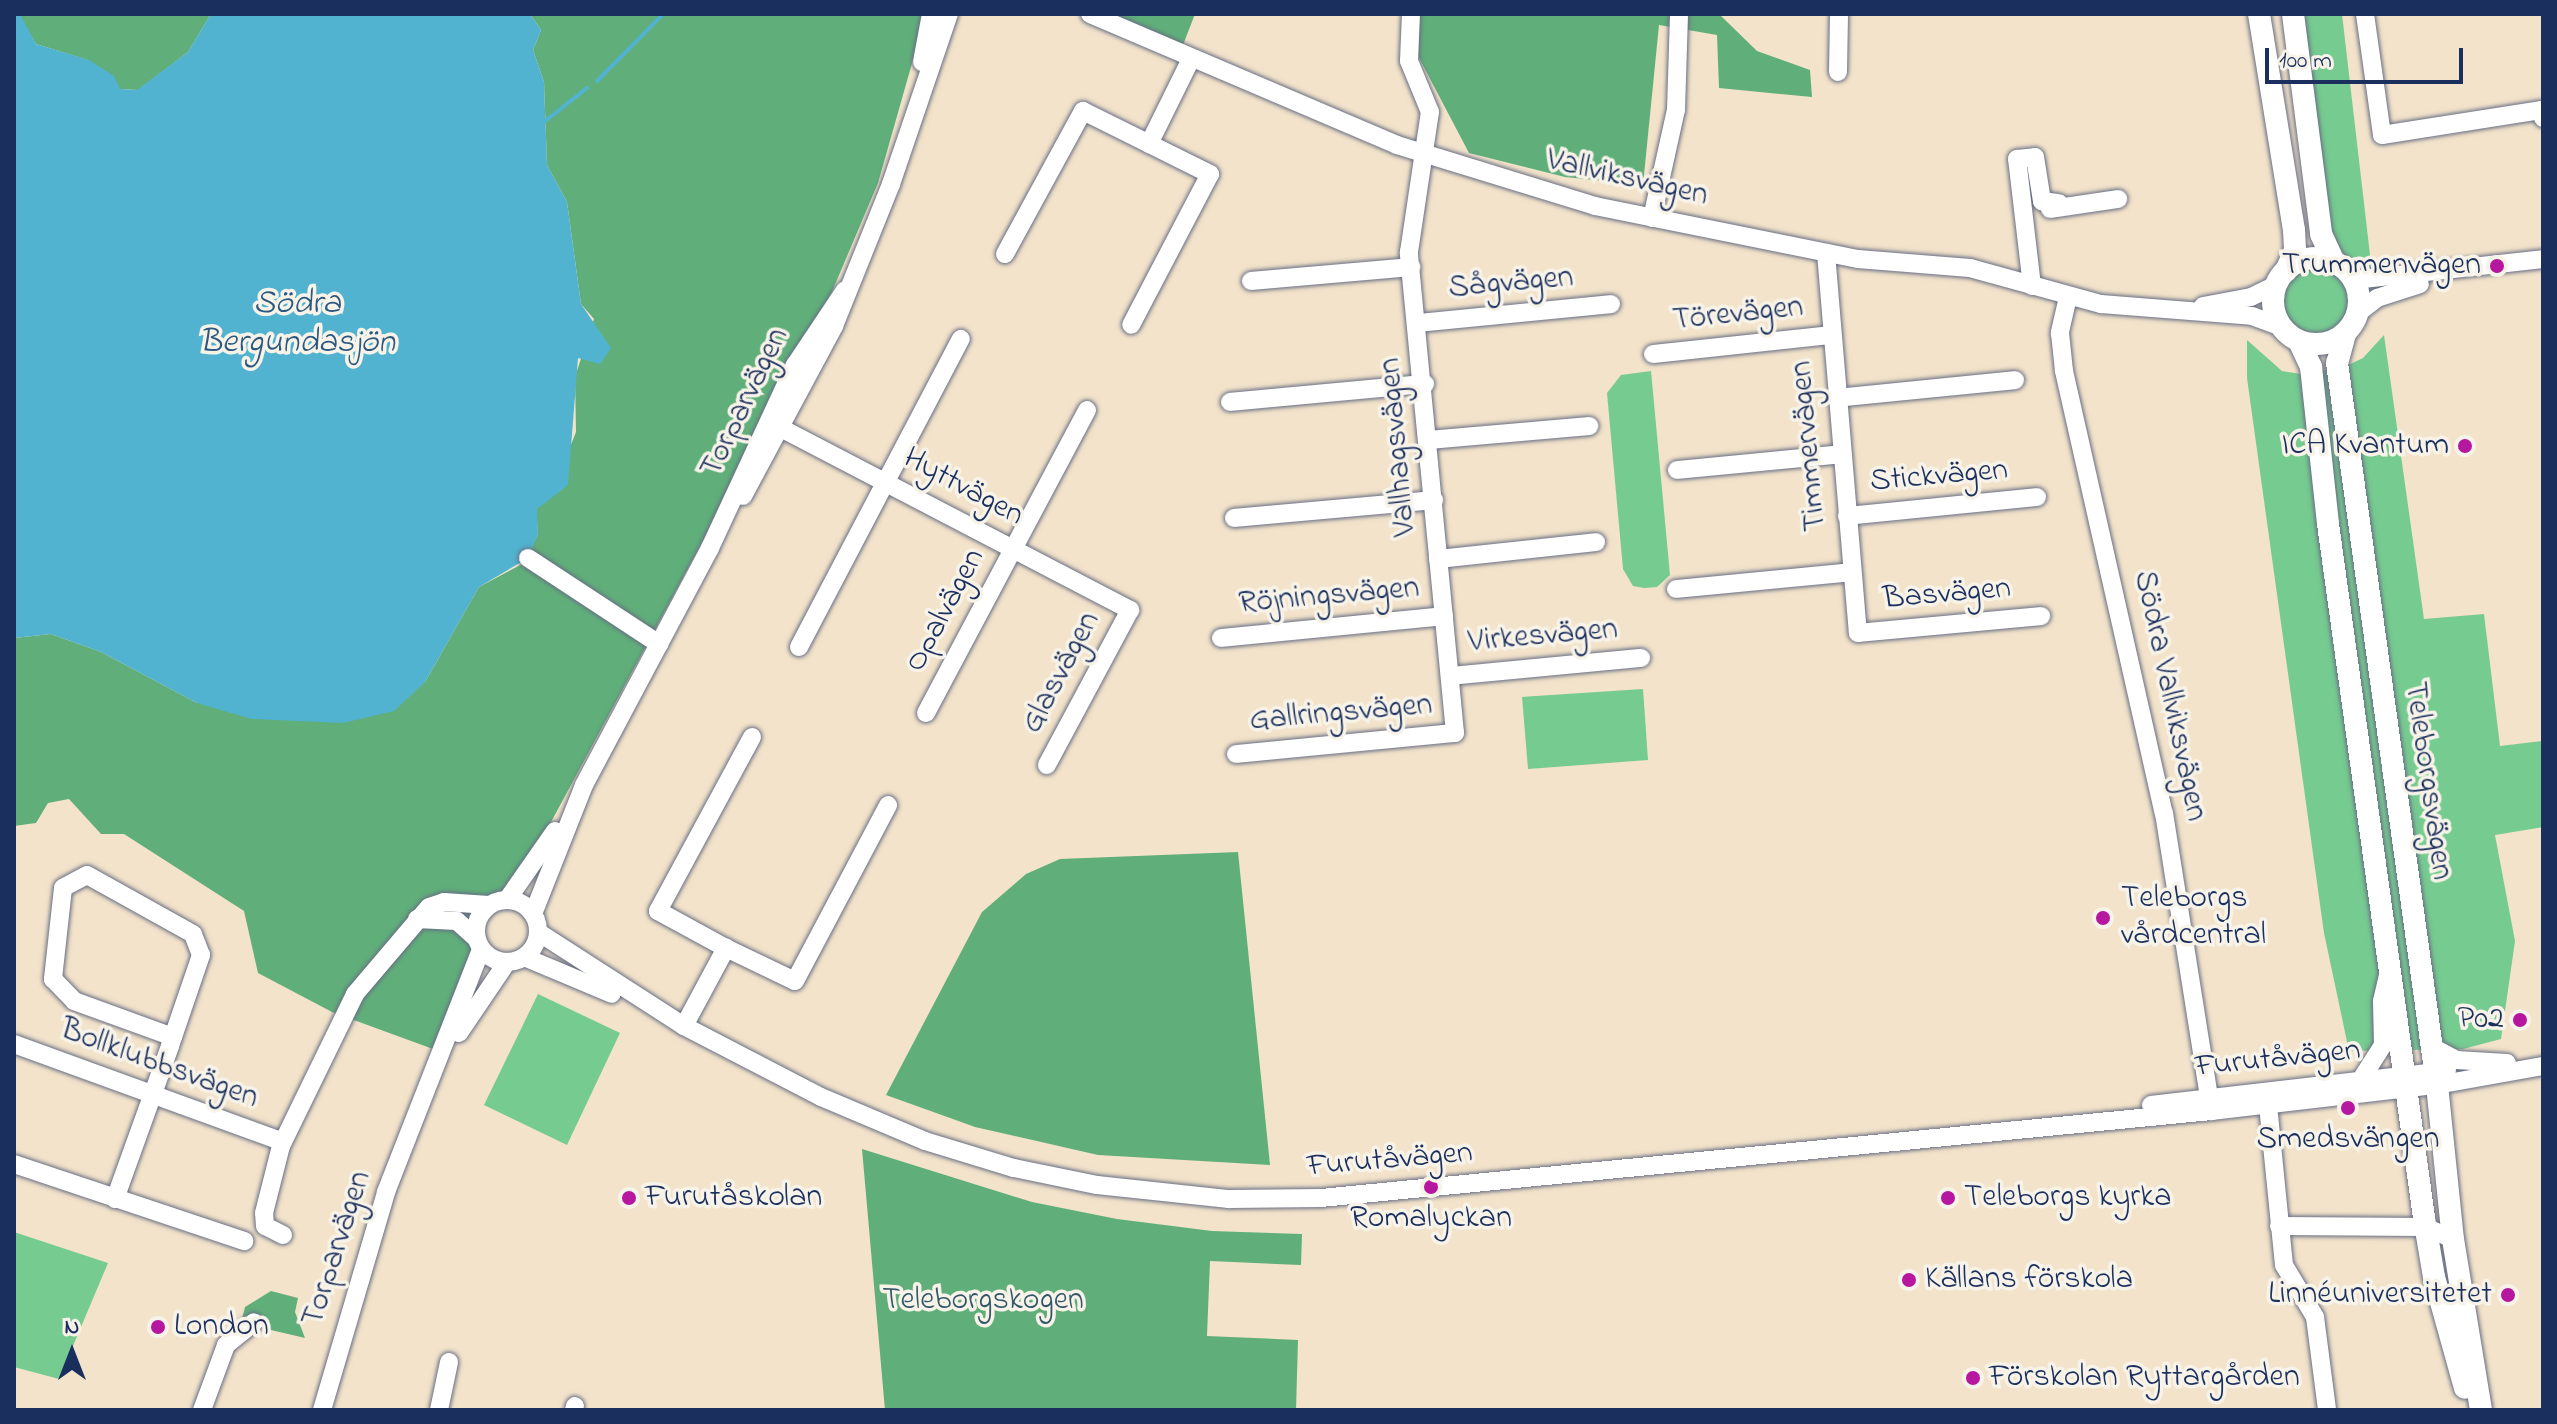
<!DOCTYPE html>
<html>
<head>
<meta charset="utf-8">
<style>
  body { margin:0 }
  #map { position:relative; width:2557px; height:1424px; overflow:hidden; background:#f3e3ca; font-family:"Indie Flower",sans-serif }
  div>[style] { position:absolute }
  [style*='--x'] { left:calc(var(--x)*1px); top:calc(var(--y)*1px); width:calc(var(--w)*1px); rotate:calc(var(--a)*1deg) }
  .green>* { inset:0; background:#76cb90 }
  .round { border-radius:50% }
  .forest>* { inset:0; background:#60af7a }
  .water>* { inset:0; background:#51b3d0 }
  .stream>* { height:4px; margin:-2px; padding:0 2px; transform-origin:2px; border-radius:2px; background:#51b3d0 }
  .roads { filter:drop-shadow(0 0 2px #676e84) drop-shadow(0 0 2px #676e84) }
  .minor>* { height:18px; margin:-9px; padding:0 9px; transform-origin:9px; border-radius:9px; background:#fff }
  .minor>.ring { margin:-9px; padding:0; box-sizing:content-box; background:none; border:18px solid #fff; border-radius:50% }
  .major>* { height:22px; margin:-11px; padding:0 11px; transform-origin:11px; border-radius:11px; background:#fff }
  .major>.ring { margin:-11px; padding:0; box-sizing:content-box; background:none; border:22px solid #fff; border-radius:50% }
  .dots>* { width:22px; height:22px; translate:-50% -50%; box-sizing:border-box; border:4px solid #f7f3e8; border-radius:50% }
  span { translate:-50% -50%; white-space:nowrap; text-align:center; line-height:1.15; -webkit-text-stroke:7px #f7f3e8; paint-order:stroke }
  .street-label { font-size:32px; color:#1b2f5e }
  .poi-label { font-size:32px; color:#1b2f5e }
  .right { translate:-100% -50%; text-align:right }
  .left { translate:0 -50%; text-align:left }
  .park-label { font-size:32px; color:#32566a }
  .water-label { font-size:34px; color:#2b5780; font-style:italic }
  .frame { position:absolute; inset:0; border:16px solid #1b2f5e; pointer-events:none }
  .north { position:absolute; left:32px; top:1312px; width:80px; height:80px; -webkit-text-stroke:6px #f7f3e8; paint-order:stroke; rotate:0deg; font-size:22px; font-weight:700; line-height:32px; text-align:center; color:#1b2f5e }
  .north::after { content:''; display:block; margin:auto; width:28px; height:36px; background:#1b2f5e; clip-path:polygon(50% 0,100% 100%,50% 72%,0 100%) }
  .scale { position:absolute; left:2265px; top:48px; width:198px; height:36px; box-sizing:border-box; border:4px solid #1b2f5e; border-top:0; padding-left:10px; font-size:24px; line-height:28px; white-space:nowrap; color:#1b2f5e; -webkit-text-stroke:6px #f7f3e8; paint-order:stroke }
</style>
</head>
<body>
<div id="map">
  <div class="green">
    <div style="clip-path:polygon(2304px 14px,2342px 14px,2372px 272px,2352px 267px,2337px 251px,2327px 219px)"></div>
    <div class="round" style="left:2281px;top:265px;width:72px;height:72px"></div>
    <div style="clip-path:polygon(2384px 335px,2424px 619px,2484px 614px,2500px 746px,2543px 741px,2543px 827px,2495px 835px,2515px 941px,2501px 1039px,2463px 1049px,2349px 1051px,2324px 933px,2247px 378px,2247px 340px,2282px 371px,2301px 374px,2344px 367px,2363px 358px)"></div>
    <div style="clip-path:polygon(1651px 371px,1670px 575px,1657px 587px,1644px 588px,1633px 586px,1623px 569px,1607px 393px,1621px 375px)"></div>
    <div style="clip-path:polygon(1643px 689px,1648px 760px,1528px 769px,1522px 697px)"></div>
    <div style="clip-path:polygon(538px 994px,620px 1033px,567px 1145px,484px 1105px)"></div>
    <div style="clip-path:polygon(14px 1232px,108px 1263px,59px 1379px,14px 1367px)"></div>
  </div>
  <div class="forest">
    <div style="clip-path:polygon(18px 14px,211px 14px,188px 52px,138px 90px,120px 89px,88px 60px,36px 44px)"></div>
    <div style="clip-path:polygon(530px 14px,926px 14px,878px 183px,831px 294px,793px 355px,706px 535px,544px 835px,507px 889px,487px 900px,471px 919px,472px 953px,433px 1049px,332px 1012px,258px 973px,244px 911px,124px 834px,101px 834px,69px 799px,48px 803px,36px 823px,14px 826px,14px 638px,51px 634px,101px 652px,197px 703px,425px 682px,479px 587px,524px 563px,538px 534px,536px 509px,552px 493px,576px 432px,575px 377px,594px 319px,581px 304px,567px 202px,547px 165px,544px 82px,533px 50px,541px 30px)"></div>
    <div style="clip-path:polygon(1109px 14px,1195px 14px,1183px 45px)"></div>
    <div style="clip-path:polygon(1419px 14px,1719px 14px,1757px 51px,1810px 70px,1812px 97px,1719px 88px,1717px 35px,1659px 25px,1643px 185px,1565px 177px,1469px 153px,1417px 54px)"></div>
    <div style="clip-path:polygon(1238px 852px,1270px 1165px,1098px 1155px,975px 1127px,886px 1095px,982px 912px,1026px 874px,1060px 859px)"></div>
    <div style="clip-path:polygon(862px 1149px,1032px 1202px,1117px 1219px,1212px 1231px,1302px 1234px,1301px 1265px,1210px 1261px,1207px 1336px,1298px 1340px,1296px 1410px,885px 1410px)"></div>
    <div style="clip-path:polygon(271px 1291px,298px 1298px,295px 1312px,305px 1338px,241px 1323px,245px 1307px)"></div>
  </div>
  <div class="water">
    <div style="clip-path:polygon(14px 14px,21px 16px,36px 44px,89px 60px,114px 76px,120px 89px,137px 90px,188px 52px,211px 14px,530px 14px,541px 30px,533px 50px,544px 82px,547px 165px,567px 202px,581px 304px,611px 348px,600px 364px,578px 358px,568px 485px,537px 509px,538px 534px,528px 558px,479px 587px,425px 682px,394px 711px,343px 723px,252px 719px,197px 703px,101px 652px,51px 634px,14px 638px)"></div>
  </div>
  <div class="stream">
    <div style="--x:597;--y:81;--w:94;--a:-45.4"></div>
    <div style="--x:544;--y:122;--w:55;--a:-38.3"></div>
  </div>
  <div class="roads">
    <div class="minor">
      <div style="--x:1090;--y:14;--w:334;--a:23.1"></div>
      <div style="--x:1397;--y:145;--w:207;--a:17.1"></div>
      <div style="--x:1595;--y:206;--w:268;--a:11.4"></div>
      <div style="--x:1858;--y:259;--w:112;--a:4.6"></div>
      <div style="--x:1970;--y:268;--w:136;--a:15.4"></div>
      <div style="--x:2101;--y:304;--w:151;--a:4.5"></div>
      <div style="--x:2252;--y:316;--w:32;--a:20"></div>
      <div style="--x:2365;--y:14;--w:122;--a:82"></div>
      <div style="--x:2382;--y:135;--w:162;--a:-8.9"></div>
      <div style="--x:2542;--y:110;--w:8;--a:83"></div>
      <div style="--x:922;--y:62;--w:49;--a:-79.4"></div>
      <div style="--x:1838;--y:72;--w:58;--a:-89"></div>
      <div style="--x:1149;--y:144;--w:95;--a:-63.7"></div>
      <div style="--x:2050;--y:209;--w:69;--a:-8.4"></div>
      <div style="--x:1652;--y:218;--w:111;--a:-77.5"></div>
      <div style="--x:1676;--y:110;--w:96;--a:-88.2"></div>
      <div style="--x:1826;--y:253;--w:381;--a:85.2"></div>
      <div style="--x:1858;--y:633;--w:184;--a:-5.3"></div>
      <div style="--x:1005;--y:254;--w:163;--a:-61.4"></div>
      <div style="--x:1083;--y:111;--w:142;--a:26.4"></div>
      <div style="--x:1210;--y:174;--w:170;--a:117.6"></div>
      <div style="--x:2354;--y:280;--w:190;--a:-6.3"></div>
      <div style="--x:1251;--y:281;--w:161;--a:-5"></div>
      <div style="--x:2032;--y:286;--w:128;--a:-96.7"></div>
      <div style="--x:2017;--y:159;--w:18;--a:-6"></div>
      <div style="--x:2035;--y:157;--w:45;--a:81"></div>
      <div style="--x:2042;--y:201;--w:17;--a:7"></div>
      <div style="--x:2068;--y:297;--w:37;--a:103"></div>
      <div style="--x:2060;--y:333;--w:38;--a:84"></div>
      <div style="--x:2064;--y:371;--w:453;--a:77.3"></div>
      <div style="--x:2164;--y:813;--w:302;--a:81"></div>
      <div style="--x:2203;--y:306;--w:49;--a:-10.6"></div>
      <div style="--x:2251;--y:297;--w:28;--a:-26"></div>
      <div style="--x:2358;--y:313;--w:24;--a:-38"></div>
      <div style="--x:2377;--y:298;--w:45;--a:-18"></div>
      <div style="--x:1418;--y:323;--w:194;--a:-5.6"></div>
      <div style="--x:1653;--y:354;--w:178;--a:-6.1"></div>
      <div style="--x:1836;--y:398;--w:180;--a:-5.7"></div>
      <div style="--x:1230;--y:402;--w:196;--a:-5.3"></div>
      <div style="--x:771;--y:423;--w:405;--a:27.5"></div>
      <div style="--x:1130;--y:610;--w:176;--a:118.2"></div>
      <div style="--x:1429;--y:440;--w:161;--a:-5"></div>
      <div style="--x:1677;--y:470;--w:166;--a:-5.5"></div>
      <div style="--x:743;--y:496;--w:193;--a:-61.8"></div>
      <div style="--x:834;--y:326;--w:153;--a:-68.1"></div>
      <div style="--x:891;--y:184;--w:180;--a:-71.2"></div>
      <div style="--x:1847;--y:516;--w:191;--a:-5.7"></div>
      <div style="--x:1234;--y:518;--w:201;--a:-5.1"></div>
      <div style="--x:528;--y:558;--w:157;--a:33.3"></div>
      <div style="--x:1438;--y:559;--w:159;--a:-6.1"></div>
      <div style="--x:1676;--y:589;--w:177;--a:-5.5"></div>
      <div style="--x:1221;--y:638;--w:224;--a:-5.6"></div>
      <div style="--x:799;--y:647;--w:348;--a:-62.3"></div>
      <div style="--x:1450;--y:676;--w:192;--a:-5.4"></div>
      <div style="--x:926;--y:713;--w:343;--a:-62"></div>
      <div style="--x:752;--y:737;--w:198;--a:118.4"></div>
      <div style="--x:658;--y:911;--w:77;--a:28.6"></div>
      <div style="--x:726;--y:948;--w:76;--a:25.6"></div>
      <div style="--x:795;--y:981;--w:199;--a:-62.1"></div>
      <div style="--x:1236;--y:754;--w:220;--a:-5.5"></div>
      <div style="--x:1455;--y:733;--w:483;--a:-95.5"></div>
      <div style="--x:1409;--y:252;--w:142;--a:-81.5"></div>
      <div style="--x:1430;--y:112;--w:55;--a:-112.4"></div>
      <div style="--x:1409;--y:61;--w:47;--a:-87.6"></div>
      <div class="ring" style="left:476px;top:900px;width:44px;height:44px"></div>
      <div style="--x:507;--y:900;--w:84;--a:-55.2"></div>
      <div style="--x:533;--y:914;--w:139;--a:-68.4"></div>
      <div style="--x:584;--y:785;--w:268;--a:-62"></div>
      <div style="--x:710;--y:548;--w:202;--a:-65.1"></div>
      <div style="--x:795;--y:365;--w:90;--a:-56.3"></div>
      <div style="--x:417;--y:919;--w:40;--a:2.9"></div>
      <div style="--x:457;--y:921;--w:25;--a:42"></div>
      <div style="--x:538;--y:932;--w:174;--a:32.8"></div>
      <div style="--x:684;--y:1026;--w:154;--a:27.4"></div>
      <div style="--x:821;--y:1097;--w:113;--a:22.9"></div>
      <div style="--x:925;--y:1141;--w:93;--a:16.9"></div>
      <div style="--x:1014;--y:1168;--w:85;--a:11.6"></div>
      <div style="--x:1097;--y:1185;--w:133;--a:6.1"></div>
      <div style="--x:1229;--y:1199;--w:92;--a:-0.6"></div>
      <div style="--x:1321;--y:1198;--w:894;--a:-5.58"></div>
      <div style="--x:2211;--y:1111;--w:227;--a:-6.6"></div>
      <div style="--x:2437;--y:1085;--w:108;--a:-10.2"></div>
      <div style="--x:524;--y:957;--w:95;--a:22.8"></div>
      <div style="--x:684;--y:1026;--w:89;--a:-61.7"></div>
      <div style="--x:459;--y:1033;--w:86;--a:-55.9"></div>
      <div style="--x:14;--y:1044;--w:286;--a:20"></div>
      <div style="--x:2432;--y:1047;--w:27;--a:28"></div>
      <div style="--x:2456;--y:1060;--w:51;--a:3.4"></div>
      <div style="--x:2360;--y:1081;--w:43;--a:-57.4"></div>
      <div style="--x:2383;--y:1045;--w:44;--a:-91.3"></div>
      <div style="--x:2382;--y:1001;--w:27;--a:-77"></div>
      <div style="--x:2267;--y:1095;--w:171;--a:84.3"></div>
      <div style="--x:2284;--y:1265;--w:61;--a:59.2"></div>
      <div style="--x:2315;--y:1317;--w:94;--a:82.6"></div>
      <div style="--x:2151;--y:1105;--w:298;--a:-6.6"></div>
      <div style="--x:14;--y:1164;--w:243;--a:18.5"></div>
      <div style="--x:115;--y:1199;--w:163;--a:-70.2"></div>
      <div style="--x:170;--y:1046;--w:9;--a:-72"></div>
      <div style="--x:173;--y:1037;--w:87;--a:-71.1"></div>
      <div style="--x:201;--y:955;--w:22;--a:-111"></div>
      <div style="--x:193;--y:934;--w:121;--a:-150.9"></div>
      <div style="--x:87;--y:875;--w:27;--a:152"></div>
      <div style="--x:63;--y:888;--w:92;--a:96.3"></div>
      <div style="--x:53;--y:979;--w:30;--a:46"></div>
      <div style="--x:74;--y:1001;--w:105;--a:20"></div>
      <div style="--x:2279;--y:1226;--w:146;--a:0.4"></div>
      <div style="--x:2425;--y:1227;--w:30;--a:23"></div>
      <div style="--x:283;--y:1235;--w:20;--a:-153"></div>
      <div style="--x:265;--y:1226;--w:13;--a:-94"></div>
      <div style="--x:264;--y:1213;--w:69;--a:-75.8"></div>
      <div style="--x:281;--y:1146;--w:169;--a:-64"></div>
      <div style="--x:355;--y:994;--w:114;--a:-49.6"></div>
      <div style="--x:429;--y:907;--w:16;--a:-18"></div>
      <div style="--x:444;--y:902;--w:45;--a:3.8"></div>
      <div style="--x:202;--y:1410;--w:69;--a:-69.7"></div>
      <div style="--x:226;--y:1345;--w:36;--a:-39"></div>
      <div style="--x:322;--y:1410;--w:227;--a:-73.6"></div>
      <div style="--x:386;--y:1192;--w:261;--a:-68.6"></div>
      <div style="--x:439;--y:1410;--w:49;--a:-78.2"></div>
      <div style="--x:574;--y:1410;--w:4;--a:-76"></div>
    </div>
    <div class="major">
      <div style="--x:2259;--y:14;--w:219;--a:80.8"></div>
      <div style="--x:2294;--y:230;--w:20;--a:87"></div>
      <div style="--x:2295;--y:250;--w:23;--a:113"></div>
      <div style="--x:2293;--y:14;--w:222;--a:82.7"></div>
      <div style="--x:2321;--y:234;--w:31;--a:65"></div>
      <div class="ring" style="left:2273px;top:258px;width:64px;height:64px"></div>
      <div style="--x:2345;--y:334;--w:30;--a:105"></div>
      <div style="--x:2337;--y:363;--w:729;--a:82.11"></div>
      <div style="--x:2437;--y:1085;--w:155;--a:84.1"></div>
      <div style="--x:2453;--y:1239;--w:173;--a:80.7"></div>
      <div style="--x:2299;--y:341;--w:29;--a:65"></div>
      <div style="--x:2311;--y:367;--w:158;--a:83.8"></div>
      <div style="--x:2328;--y:524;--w:701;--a:82.12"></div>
      <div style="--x:2424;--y:1218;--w:60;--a:80.4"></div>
      <div style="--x:2434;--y:1277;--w:115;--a:74.4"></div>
    </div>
  </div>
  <div class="dots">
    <div style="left:2497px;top:266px;background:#b5179e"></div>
    <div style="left:2465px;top:446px;background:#b5179e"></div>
    <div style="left:2103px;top:918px;background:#b5179e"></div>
    <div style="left:2520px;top:1020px;background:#b5179e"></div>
    <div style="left:2348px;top:1108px;background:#b5179e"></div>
    <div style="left:1431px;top:1187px;background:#b5179e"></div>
    <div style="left:629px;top:1198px;background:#b5179e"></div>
    <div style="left:1948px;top:1198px;background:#b5179e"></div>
    <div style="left:1909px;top:1280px;background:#b5179e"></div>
    <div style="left:2508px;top:1295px;background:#b5179e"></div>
    <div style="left:158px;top:1327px;background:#b5179e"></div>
    <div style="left:1973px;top:1378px;background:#b5179e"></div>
  </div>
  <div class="street-label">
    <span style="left:1627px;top:179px;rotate:13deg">Vallviksvägen</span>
    <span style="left:1511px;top:284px;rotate:-5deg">Sågvägen</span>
    <span style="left:1738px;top:315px;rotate:-6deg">Törevägen</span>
    <span style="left:746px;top:403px;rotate:-64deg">Torparvägen</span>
    <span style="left:1810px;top:446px;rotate:-95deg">Timmervägen</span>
    <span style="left:1399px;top:447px;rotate:-95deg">Vallhagsvägen</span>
    <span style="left:1939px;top:477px;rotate:-5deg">Stickvägen</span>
    <span style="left:963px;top:488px;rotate:28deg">Hyttvägen</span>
    <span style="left:1947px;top:595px;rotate:-5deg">Basvägen</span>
    <span style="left:1329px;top:597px;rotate:-5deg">Röjningsvägen</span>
    <span style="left:946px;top:611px;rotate:-62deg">Opalvägen</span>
    <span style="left:1543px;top:637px;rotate:-5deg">Virkesvägen</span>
    <span style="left:1062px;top:673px;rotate:-62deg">Glasvägen</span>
    <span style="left:2169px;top:696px;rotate:78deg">Södra Vallviksvägen</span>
    <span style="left:1341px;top:714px;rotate:-5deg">Gallringsvägen</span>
    <span style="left:2427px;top:781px;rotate:82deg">Teleborgsvägen</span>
    <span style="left:2278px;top:1060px;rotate:-6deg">Furutåvägen</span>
    <span style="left:159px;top:1065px;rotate:20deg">Bollklubbsvägen</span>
    <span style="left:1390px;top:1161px;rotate:-5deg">Furutåvägen</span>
    <span style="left:338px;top:1249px;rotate:-72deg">Torparvägen</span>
  </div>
  <div class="poi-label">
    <span class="right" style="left:2481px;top:266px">Trummenvägen</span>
    <span class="right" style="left:2449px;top:446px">ICA Kvantum</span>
    <span class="left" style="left:2121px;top:918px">Teleborgs<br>vårdcentral</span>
    <span class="right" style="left:2504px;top:1020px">P02</span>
    <span style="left:2348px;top:1140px">Smedsvängen</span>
    <span class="left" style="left:645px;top:1198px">Furutåskolan</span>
    <span class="left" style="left:1964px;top:1198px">Teleborgs kyrka</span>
    <span style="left:1431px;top:1219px">Romalyckan</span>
    <span class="left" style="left:1925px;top:1280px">Källans förskola</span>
    <span class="right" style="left:2492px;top:1295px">Linnéuniversitetet</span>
    <span class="left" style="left:174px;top:1327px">London</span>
    <span class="left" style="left:1989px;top:1378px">Förskolan Ryttargården</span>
  </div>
  <div class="park-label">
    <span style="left:983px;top:1301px">Teleborgskogen</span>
  </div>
  <div class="water-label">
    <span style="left:297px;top:324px">Södra<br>Bergundasjön</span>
  </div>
  <div class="frame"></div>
  <div class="north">N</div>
  <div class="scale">100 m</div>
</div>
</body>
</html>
